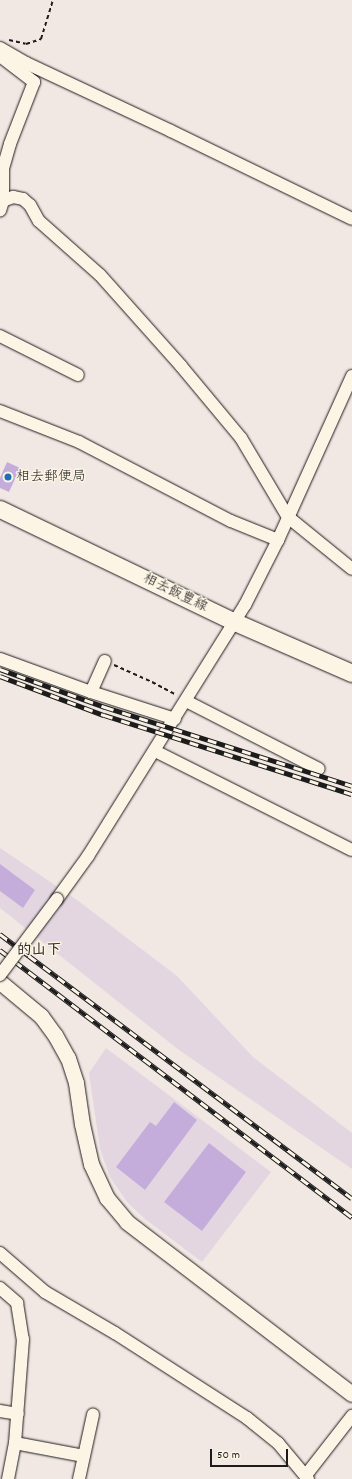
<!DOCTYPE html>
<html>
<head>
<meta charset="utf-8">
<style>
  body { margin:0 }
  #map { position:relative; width:352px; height:1479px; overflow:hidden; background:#f1e7e3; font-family:Dekko,"Klee One",sans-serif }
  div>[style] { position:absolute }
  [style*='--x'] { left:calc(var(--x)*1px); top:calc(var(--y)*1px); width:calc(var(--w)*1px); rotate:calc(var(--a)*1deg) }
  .built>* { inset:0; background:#e4d6e1 }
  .building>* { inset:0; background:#c5addb }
  .path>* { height:2px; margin-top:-1px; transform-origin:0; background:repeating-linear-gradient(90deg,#1c1c1c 0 4px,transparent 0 7px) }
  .roads { filter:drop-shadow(0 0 1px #1c1c1c) drop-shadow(0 0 1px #1c1c1c) }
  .minor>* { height:12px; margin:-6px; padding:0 6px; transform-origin:6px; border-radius:6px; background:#fcf5e5 }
  .tertiary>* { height:15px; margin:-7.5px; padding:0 7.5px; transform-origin:7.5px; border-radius:7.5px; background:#fcf5e5 }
  .secondary>* { height:17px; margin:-8.5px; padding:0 8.5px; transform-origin:8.5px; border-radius:8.5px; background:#fcf5e5 }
  .rail>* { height:4.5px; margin-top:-2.25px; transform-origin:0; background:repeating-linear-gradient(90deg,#fcf5e5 0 9px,#1c1c1c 0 18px); box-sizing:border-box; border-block:1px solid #1c1c1c }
  .bridges { filter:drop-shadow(0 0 1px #1c1c1c) drop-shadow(0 0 1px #1c1c1c) }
  .minor-bridge>* { height:12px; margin:-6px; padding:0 6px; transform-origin:6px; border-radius:6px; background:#fcf5e5 }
  .dots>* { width:11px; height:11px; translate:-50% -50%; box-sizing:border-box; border:2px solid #fcf5e5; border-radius:50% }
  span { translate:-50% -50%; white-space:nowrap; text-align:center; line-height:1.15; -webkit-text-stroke:3px #fcf5e5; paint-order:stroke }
  .poi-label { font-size:14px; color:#1c1c1c }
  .left { translate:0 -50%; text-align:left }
  .street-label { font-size:14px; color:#1c1c1c }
  .neighbourhood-label { font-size:15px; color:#1c1c1c; font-weight:700 }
  .scale { position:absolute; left:210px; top:1449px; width:78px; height:18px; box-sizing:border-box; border:2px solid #1c1c1c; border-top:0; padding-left:5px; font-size:12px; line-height:14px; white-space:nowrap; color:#1c1c1c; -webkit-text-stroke:3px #fcf5e5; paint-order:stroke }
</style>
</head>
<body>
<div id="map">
  <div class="built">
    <div style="clip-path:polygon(0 848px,77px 900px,177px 976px,253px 1057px,352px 1133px,352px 1169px,179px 1050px,0 908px)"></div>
    <div style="clip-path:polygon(106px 1048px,271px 1172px,202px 1262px,145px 1219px,127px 1202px,110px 1177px,100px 1149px,89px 1073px)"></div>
  </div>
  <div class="building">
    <div style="clip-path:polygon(7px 462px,20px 468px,9px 492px,0 488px,0 478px)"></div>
    <div style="clip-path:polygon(0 864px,35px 890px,23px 908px,0 891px)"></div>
    <div style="clip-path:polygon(174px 1102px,197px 1120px,145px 1190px,116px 1167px,150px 1122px,156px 1126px)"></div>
    <div style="clip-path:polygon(209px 1143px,246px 1172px,202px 1231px,164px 1202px)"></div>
  </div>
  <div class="path">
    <div style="--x:9;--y:40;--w:17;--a:13"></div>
    <div style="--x:26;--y:44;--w:16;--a:-18"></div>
    <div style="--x:41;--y:39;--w:41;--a:-72.9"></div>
    <div style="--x:114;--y:665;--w:42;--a:24.1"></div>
    <div style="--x:152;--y:682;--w:27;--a:28"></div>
  </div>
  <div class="roads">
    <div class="minor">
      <div style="--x:0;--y:48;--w:30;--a:30"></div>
      <div style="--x:26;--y:63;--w:160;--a:25.1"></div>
      <div style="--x:171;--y:131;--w:201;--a:25.9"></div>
      <div style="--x:0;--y:56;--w:43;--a:37.4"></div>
      <div style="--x:34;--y:82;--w:66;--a:111.2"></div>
      <div style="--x:10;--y:144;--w:26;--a:106"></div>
      <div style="--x:3;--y:169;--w:32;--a:90"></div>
      <div style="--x:3;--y:201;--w:10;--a:107"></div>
      <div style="--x:3;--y:201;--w:11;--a:-22"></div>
      <div style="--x:13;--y:197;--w:10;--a:11"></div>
      <div style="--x:23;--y:199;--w:9;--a:41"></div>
      <div style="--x:30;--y:205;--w:18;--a:61"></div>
      <div style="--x:39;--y:221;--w:81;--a:41.5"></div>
      <div style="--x:100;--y:275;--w:122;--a:48.3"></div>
      <div style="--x:181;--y:366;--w:94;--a:50.2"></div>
      <div style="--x:241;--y:438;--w:92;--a:59.3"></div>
      <div style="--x:288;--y:517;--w:82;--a:39.1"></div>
      <div style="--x:0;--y:336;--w:87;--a:26.6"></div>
      <div style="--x:0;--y:411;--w:85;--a:21.4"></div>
      <div style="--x:79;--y:442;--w:171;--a:27.5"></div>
      <div style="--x:231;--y:521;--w:51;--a:22"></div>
      <div style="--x:0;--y:659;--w:97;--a:19.9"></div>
      <div style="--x:91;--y:692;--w:88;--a:17.8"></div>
      <div style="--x:91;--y:692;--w:34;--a:-66"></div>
      <div style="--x:186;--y:701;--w:149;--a:27.1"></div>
      <div style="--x:155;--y:751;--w:220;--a:26.7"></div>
      <div style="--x:57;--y:899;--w:53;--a:-54.2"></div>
      <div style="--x:88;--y:856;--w:296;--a:-58"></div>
      <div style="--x:245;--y:605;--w:73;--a:-63.1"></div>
      <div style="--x:278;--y:540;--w:180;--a:-65.7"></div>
      <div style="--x:0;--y:1253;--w:60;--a:40.9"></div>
      <div style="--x:45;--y:1292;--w:81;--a:30.4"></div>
      <div style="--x:115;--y:1333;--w:157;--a:32.8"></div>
      <div style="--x:247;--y:1418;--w:40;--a:39"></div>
      <div style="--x:278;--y:1443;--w:47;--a:50.2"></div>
      <div style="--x:0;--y:1288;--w:23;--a:41"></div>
      <div style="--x:17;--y:1303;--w:36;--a:81"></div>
      <div style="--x:23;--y:1339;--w:104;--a:94.4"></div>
      <div style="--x:15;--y:1443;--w:37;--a:101"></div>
      <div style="--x:0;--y:1411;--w:18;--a:9"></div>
      <div style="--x:15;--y:1443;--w:70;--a:10.7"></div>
      <div style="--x:306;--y:1475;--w:75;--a:-52.1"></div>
      <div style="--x:79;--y:1479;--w:66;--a:-77.7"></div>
    </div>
    <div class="tertiary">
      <div style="--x:0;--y:982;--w:53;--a:39.7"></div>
      <div style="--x:41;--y:1016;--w:24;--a:54"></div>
      <div style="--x:55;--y:1035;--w:26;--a:61"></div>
      <div style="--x:68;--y:1058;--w:26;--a:72"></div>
      <div style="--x:76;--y:1083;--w:41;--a:81.7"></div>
      <div style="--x:82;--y:1124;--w:41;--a:77.3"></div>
      <div style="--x:91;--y:1164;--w:38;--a:65"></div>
      <div style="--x:107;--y:1198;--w:31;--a:50"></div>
      <div style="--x:127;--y:1222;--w:283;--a:37.4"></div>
    </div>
    <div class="secondary">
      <div style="--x:0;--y:509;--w:261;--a:25.7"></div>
      <div style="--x:235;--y:622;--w:128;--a:23.6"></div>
    </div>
  </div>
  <div class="rail">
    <div style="--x:0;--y:669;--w:112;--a:19.9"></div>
    <div style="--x:105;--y:707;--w:259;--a:17.7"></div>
    <div style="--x:0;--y:676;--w:111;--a:20.6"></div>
    <div style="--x:104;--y:715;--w:260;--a:17.7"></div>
    <div style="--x:0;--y:934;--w:440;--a:36.9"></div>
    <div style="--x:0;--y:950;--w:442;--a:37.2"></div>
  </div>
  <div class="bridges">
    <div class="minor-bridge">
      <div style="--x:0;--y:975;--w:95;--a:-53.1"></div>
    </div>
  </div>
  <div class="dots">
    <div style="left:8px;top:477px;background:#1f6fb2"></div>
  </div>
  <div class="poi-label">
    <span class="left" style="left:16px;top:477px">相去郵便局</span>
  </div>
  <div class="street-label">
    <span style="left:175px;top:593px;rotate:26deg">相去飯豊線</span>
  </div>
  <div class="neighbourhood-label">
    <span style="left:39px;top:952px">的山下</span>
  </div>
  <div class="scale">50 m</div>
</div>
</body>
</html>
